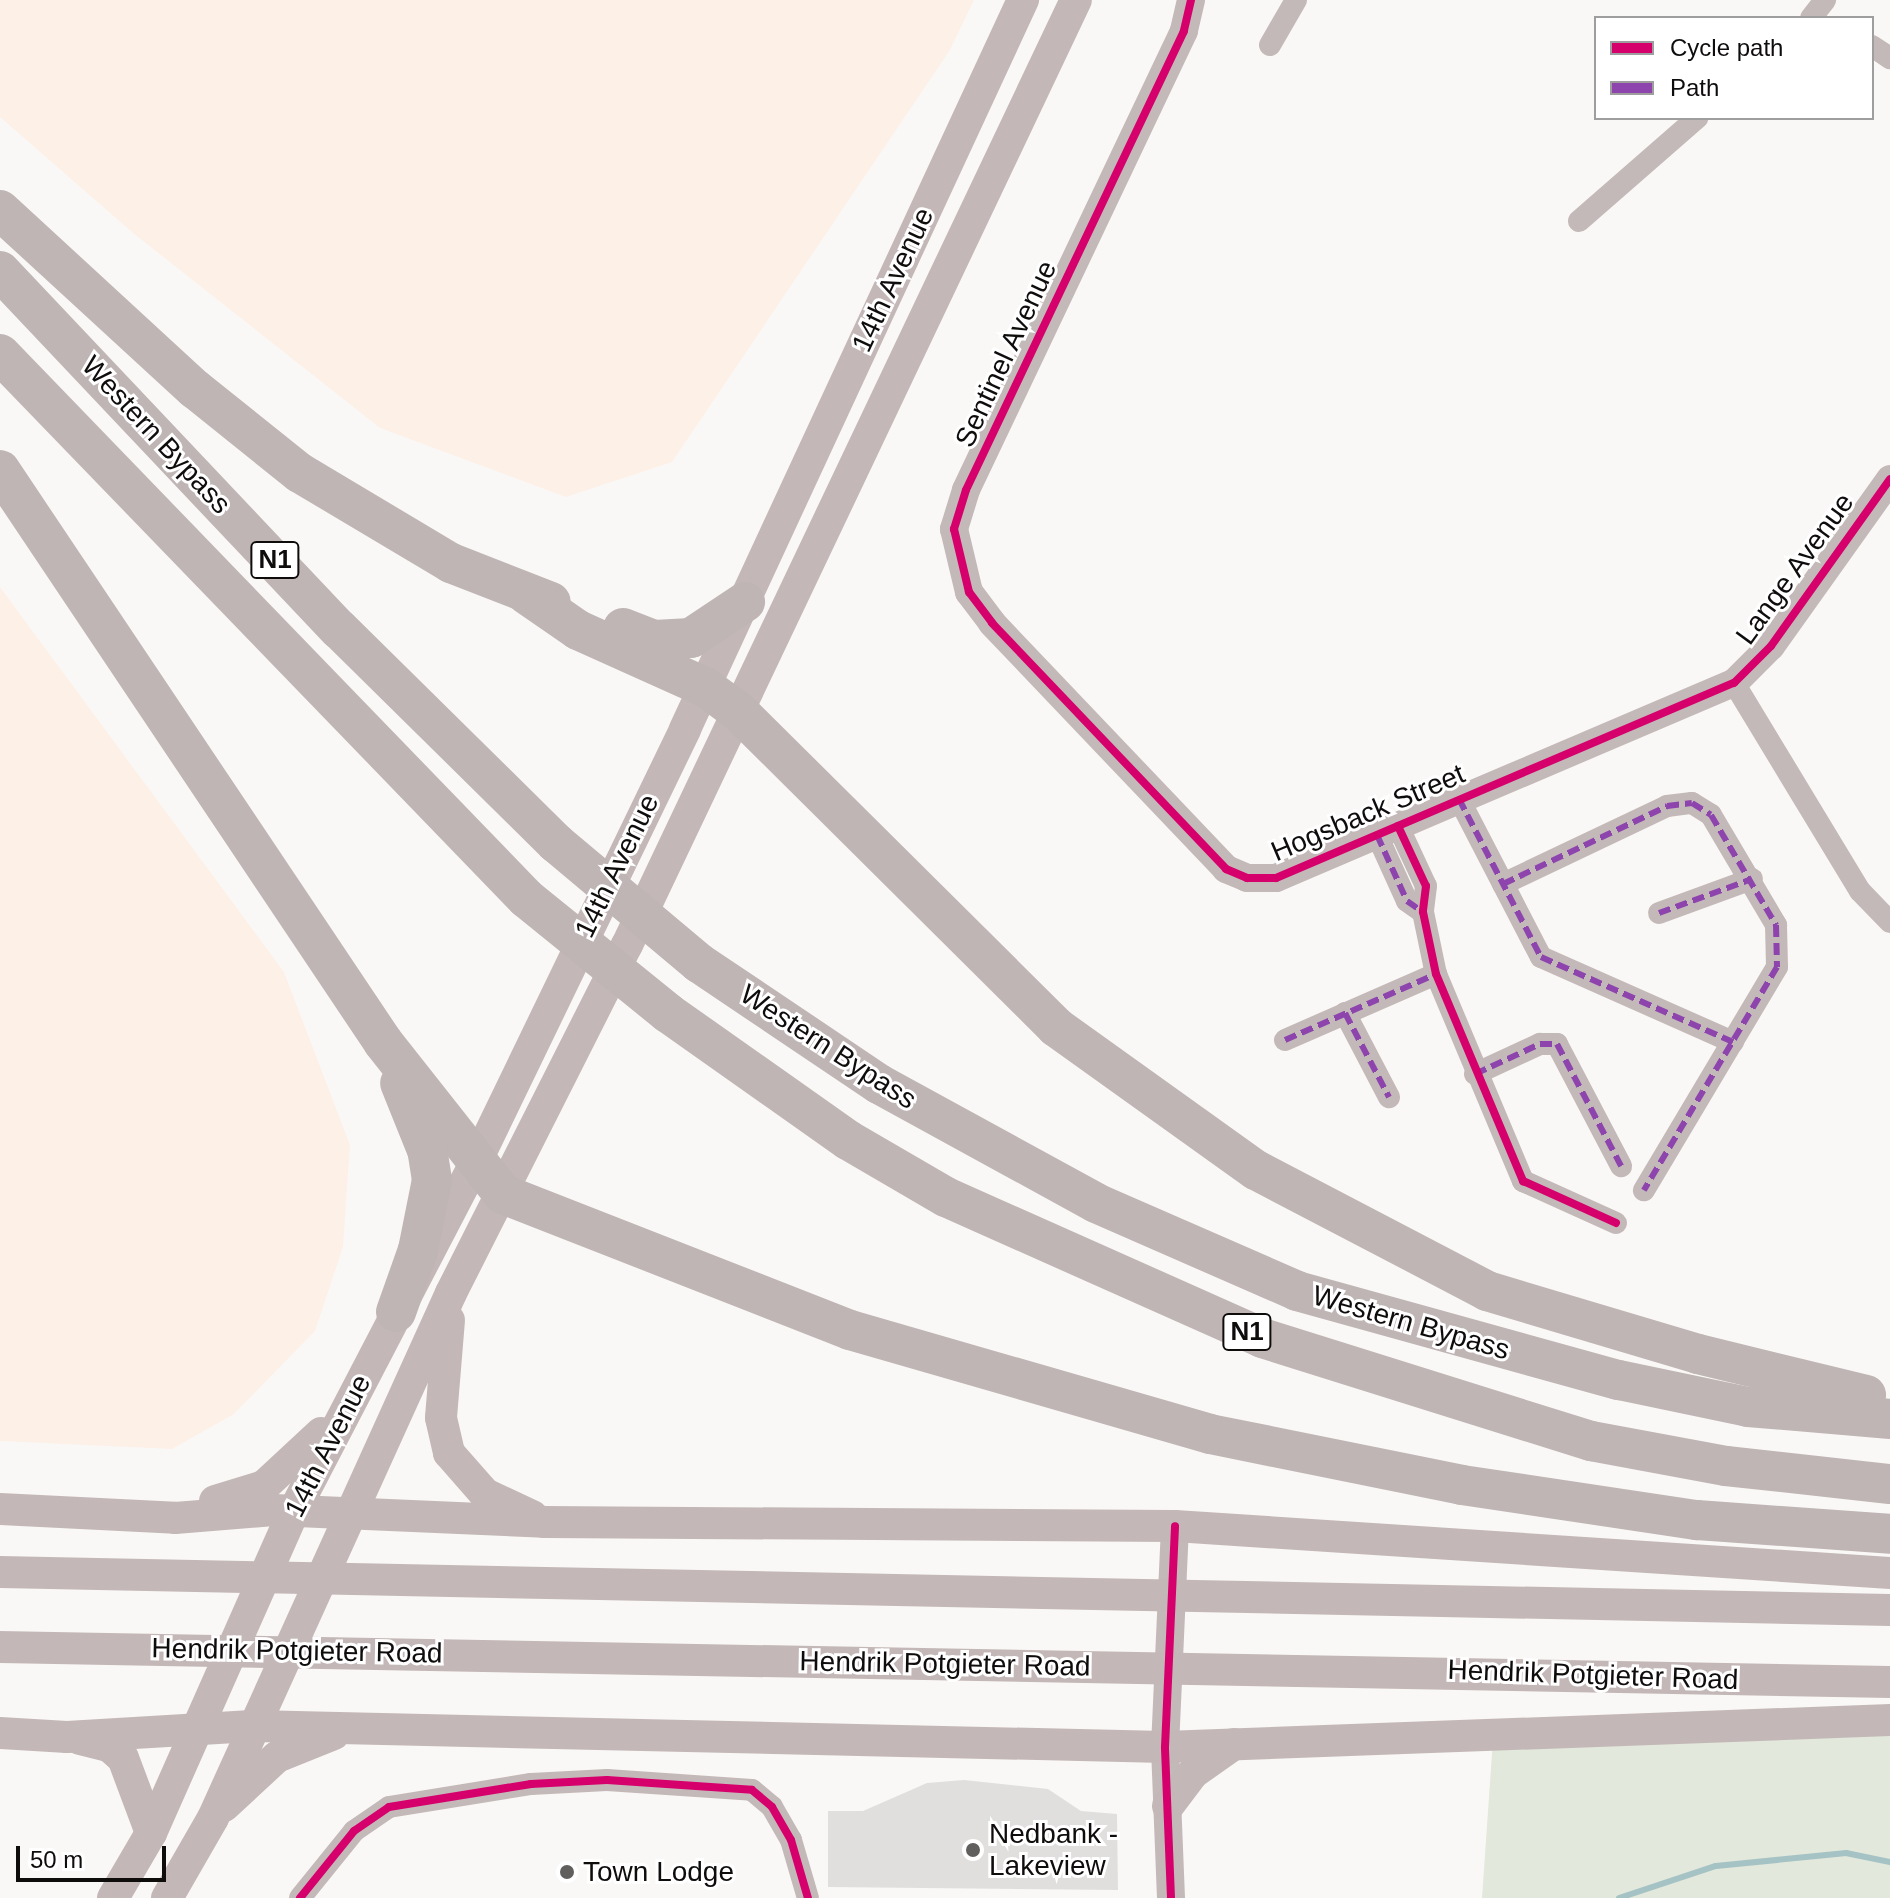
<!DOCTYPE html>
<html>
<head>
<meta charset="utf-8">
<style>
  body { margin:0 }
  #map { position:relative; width:1890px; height:1898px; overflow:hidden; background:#faf8f6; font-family:Arial,sans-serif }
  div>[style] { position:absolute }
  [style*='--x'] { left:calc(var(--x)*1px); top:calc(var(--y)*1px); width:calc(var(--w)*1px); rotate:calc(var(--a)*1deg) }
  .commercial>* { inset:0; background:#fcf0e7 }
  .green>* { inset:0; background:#e2e8db }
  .stream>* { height:6px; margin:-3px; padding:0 3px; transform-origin:3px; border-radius:3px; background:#a5c2c4 }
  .building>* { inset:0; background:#e1dfdd }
  .minor>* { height:22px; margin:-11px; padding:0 11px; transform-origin:11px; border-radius:11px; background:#c4b9b9 }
  .tertiary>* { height:28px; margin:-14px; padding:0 14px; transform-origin:14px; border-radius:14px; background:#c4b9b9 }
  .secondary>* { height:32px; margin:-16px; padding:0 16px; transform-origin:16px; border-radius:16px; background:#c3b8b7 }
  .motorway>* { height:40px; margin:-20px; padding:0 20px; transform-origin:20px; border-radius:20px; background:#bfb5b5 }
  .quiet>* { height:6px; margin-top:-3px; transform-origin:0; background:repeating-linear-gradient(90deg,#8e44ad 0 12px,transparent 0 18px) }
  .cycleway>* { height:8px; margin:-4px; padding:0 4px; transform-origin:4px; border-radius:4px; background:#d6006c }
  .dots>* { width:22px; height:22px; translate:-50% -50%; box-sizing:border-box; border:4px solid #fff; border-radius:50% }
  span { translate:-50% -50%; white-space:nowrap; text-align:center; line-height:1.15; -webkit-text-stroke:6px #fff; paint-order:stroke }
  .shield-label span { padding:2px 6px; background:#fff; border:2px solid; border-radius:6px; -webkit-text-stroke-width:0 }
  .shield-label { font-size:26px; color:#0f0d0c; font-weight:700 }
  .street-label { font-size:28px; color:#0f0d0c }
  .poi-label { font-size:28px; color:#0f0d0c }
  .left { translate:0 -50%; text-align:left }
  .legend { position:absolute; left:1594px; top:16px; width:280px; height:104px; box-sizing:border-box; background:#fff; border:2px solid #9f9e9e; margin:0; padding:10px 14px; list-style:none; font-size:24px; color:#0f0d0c }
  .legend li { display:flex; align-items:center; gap:16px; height:40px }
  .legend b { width:40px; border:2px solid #9f9e9e }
  .scale { position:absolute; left:16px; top:1846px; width:150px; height:36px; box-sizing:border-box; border:4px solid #0f0d0c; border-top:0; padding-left:10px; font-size:24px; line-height:28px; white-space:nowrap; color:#0f0d0c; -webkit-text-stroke:6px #fff; paint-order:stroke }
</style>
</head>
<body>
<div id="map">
  <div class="commercial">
    <div style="clip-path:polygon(0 0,974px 0,950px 50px,672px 462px,566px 497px,380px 428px,133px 233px,0 117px)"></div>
    <div style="clip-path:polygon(0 587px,284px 972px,350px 1145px,343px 1247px,315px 1331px,234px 1414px,172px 1449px,0 1441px)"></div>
  </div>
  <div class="green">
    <div style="clip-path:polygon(1890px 1722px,1890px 1898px,1482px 1898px,1493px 1739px)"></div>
  </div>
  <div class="stream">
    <div style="--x:1619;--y:1898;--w:102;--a:-18.3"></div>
    <div style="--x:1716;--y:1866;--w:131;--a:-5.7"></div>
    <div style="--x:1846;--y:1853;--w:45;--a:11.6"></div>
  </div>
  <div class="building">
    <div style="clip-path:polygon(964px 1780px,1048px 1789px,1081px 1811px,1117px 1814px,1118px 1890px,828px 1887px,828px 1811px,863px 1811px,927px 1783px)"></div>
  </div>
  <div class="minor">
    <div style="--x:1811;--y:18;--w:23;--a:-52"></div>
    <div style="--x:1270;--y:45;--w:52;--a:-60"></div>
    <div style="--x:1872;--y:46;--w:22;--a:34"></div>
    <div style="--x:1579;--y:221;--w:157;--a:-41.1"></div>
    <div style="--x:1734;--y:683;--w:243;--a:58.8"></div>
    <div style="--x:1860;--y:891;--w:43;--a:45.9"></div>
    <div style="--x:1459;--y:799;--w:178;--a:62.6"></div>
    <div style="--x:1541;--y:957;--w:210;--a:23.9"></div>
    <div style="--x:1398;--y:826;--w:66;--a:65"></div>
    <div style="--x:1426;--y:886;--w:26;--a:97"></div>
    <div style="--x:1423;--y:912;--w:63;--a:78.2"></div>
    <div style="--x:1436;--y:974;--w:225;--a:67.2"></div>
    <div style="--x:1523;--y:1181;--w:102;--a:24.3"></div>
    <div style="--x:1377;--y:835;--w:72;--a:65.6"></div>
    <div style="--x:1407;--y:901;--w:19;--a:35"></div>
    <div style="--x:1503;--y:884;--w:182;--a:-25.4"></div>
    <div style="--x:1667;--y:806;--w:25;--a:-7"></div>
    <div style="--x:1692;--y:803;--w:22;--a:32"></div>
    <div style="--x:1711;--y:815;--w:128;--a:59.4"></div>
    <div style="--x:1776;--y:925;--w:42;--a:88.6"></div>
    <div style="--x:1777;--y:967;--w:260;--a:120.8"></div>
    <div style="--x:1659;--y:913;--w:99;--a:-20.1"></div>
    <div style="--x:1345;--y:1013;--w:95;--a:62.4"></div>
    <div style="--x:1285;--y:1040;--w:165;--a:-23.6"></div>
    <div style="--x:1475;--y:1074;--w:72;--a:-24.8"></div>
    <div style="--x:1540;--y:1044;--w:17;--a:0"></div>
    <div style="--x:1557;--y:1044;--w:138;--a:62.3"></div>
    <div style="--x:300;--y:1898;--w:86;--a:-51.1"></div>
    <div style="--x:354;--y:1831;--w:42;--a:-34.4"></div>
    <div style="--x:389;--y:1807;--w:144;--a:-9.2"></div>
    <div style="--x:531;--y:1784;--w:76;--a:-3"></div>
    <div style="--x:607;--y:1780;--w:145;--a:3.9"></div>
    <div style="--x:752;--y:1790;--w:26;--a:40"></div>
    <div style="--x:772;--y:1807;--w:38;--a:60"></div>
    <div style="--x:791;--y:1840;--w:60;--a:73.7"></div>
  </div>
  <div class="tertiary">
    <div style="--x:1191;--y:0;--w:32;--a:103"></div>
    <div style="--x:1184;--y:31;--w:508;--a:115.41"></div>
    <div style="--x:966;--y:490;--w:41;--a:107.1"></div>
    <div style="--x:954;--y:529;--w:65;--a:76.6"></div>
    <div style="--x:969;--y:592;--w:39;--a:53"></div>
    <div style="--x:992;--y:623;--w:340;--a:46.4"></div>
    <div style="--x:1226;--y:869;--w:23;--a:23"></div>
    <div style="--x:1247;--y:878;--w:29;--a:0"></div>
    <div style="--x:1276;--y:878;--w:498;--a:-23.1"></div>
    <div style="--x:1734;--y:683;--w:52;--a:-45"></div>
    <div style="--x:1771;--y:646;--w:205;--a:-54.5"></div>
    <div style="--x:1171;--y:1898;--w:151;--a:-92.3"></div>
    <div style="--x:1165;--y:1747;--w:221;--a:-87.4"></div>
  </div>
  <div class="secondary">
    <div style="--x:449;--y:1320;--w:98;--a:94.7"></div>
    <div style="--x:441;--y:1418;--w:36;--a:77"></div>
    <div style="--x:449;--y:1453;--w:55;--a:48.7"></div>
    <div style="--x:485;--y:1494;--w:52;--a:25.1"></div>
    <div style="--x:215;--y:1501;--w:51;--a:-17"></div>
    <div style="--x:264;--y:1486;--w:78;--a:-42.9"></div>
    <div style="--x:0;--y:1509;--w:175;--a:2.9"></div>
    <div style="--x:175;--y:1518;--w:99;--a:-4.6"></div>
    <div style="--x:274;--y:1510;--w:270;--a:2.5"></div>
    <div style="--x:544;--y:1522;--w:631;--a:0.36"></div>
    <div style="--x:1175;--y:1526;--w:717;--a:3.76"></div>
    <div style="--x:0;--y:1572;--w:1890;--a:1.15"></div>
    <div style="--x:0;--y:1647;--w:1890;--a:1.06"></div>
    <div style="--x:0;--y:1733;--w:67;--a:3.4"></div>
    <div style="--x:67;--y:1737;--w:185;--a:-3.4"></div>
    <div style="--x:252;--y:1726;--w:913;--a:1.32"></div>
    <div style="--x:1165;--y:1747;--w:726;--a:-2.13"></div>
    <div style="--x:80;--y:1739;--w:30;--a:14"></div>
    <div style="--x:109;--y:1746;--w:18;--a:41"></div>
    <div style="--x:123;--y:1758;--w:80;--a:69.5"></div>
    <div style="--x:224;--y:1806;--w:72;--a:-42.8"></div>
    <div style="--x:277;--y:1757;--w:61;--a:-22"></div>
    <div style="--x:1168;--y:1806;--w:41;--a:-52.9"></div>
    <div style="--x:1193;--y:1773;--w:50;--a:-35.3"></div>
    <div style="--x:113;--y:1898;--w:75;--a:-59.7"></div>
    <div style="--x:151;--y:1833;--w:352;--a:-66.1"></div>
    <div style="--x:294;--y:1511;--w:394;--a:-62.5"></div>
    <div style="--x:476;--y:1162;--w:481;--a:-64.2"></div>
    <div style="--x:685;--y:729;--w:804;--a:-65.13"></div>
    <div style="--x:167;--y:1898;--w:92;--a:-60.1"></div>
    <div style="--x:213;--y:1818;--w:576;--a:-65.61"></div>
    <div style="--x:451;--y:1293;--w:390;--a:-63.2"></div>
    <div style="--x:627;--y:945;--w:1046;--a:-64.59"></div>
  </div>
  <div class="motorway">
    <div style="--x:0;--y:210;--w:265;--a:42.6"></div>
    <div style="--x:195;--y:389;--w:134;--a:38.7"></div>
    <div style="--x:300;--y:473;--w:176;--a:30.8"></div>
    <div style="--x:451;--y:563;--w:107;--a:21.3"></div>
    <div style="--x:0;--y:271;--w:493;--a:46.6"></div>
    <div style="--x:339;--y:629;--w:305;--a:44.6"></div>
    <div style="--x:556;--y:843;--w:187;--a:40"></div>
    <div style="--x:699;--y:963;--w:217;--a:33.9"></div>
    <div style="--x:879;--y:1084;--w:247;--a:28.7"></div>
    <div style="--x:1096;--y:1203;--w:219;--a:23.6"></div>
    <div style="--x:1297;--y:1291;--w:334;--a:15.5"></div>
    <div style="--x:1619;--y:1380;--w:132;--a:11.8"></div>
    <div style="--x:1748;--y:1407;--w:143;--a:4.8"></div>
    <div style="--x:0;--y:354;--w:757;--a:45.96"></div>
    <div style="--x:526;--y:898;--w:183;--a:39"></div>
    <div style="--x:668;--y:1013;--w:220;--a:35.2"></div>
    <div style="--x:848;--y:1140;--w:113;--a:30.2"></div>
    <div style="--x:946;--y:1197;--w:346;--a:24"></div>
    <div style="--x:1262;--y:1338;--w:345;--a:17.4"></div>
    <div style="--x:1591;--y:1441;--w:137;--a:10.5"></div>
    <div style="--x:1726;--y:1466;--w:165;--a:6.3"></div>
    <div style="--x:0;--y:470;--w:688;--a:56.19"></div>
    <div style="--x:383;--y:1042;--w:194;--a:51.7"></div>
    <div style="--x:503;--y:1194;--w:373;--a:21.4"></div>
    <div style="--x:850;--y:1330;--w:375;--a:16.1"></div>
    <div style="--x:1210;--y:1434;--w:257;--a:11.4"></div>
    <div style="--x:1462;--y:1485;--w:238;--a:8.5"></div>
    <div style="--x:1697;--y:1520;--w:194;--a:4.1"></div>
    <div style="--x:526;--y:594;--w:63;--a:34.7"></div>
    <div style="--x:578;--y:630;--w:139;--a:24.2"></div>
    <div style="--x:705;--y:687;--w:42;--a:36.3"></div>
    <div style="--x:739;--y:712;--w:447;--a:44.8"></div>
    <div style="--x:1056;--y:1027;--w:246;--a:35.6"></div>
    <div style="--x:1256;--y:1170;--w:261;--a:27.6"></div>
    <div style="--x:1487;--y:1291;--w:220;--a:16.6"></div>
    <div style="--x:1698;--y:1354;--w:173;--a:13.7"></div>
    <div style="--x:623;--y:628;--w:33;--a:21"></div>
    <div style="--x:654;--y:640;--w:37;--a:-3"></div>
    <div style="--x:691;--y:638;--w:65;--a:-33.7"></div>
    <div style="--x:396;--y:1312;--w:66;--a:-70.5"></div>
    <div style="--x:418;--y:1250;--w:71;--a:-78.7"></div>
    <div style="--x:432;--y:1180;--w:30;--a:-99"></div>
    <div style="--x:427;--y:1150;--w:72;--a:-111.9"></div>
  </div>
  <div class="quiet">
    <div style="--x:1459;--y:799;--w:178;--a:62.6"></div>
    <div style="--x:1541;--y:957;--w:210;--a:23.9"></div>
    <div style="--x:1377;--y:835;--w:72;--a:65.6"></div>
    <div style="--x:1407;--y:901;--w:19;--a:35"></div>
    <div style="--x:1503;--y:884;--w:182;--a:-25.4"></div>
    <div style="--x:1667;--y:806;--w:25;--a:-7"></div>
    <div style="--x:1692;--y:803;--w:22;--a:32"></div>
    <div style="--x:1711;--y:815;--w:128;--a:59.4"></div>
    <div style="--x:1776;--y:925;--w:42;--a:88.6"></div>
    <div style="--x:1777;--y:967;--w:260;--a:120.8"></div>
    <div style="--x:1659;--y:913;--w:99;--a:-20.1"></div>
    <div style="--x:1345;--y:1013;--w:95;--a:62.4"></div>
    <div style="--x:1285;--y:1040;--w:165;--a:-23.6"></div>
    <div style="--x:1475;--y:1074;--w:72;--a:-24.8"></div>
    <div style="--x:1540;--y:1044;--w:17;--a:0"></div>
    <div style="--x:1557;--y:1044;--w:138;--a:62.3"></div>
  </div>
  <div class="cycleway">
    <div style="--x:1191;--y:0;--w:32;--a:103"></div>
    <div style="--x:1184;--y:31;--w:508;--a:115.41"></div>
    <div style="--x:966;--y:490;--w:41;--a:107.1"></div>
    <div style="--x:954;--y:529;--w:65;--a:76.6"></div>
    <div style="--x:969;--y:592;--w:39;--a:53"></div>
    <div style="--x:992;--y:623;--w:340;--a:46.4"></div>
    <div style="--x:1226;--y:869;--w:23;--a:23"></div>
    <div style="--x:1247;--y:878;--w:29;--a:0"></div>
    <div style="--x:1276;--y:878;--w:498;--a:-23.1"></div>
    <div style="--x:1734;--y:683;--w:52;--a:-45"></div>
    <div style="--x:1771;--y:646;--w:205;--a:-54.5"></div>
    <div style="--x:1398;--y:826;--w:66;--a:65"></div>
    <div style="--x:1426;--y:886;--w:26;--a:97"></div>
    <div style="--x:1423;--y:912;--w:63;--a:78.2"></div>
    <div style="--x:1436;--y:974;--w:225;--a:67.2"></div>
    <div style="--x:1523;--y:1181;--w:102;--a:24.3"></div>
    <div style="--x:300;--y:1898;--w:86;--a:-51.1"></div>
    <div style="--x:354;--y:1831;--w:42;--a:-34.4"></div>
    <div style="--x:389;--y:1807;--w:144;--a:-9.2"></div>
    <div style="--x:531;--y:1784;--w:76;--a:-3"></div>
    <div style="--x:607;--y:1780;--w:145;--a:3.9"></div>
    <div style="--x:752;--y:1790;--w:26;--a:40"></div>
    <div style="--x:772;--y:1807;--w:38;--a:60"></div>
    <div style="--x:791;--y:1840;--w:60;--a:73.7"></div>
    <div style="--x:1171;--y:1898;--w:151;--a:-92.3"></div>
    <div style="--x:1165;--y:1747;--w:221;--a:-87.4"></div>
  </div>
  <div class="dots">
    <div style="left:973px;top:1850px;background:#615f5e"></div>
    <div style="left:567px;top:1872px;background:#615f5e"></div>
  </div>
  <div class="shield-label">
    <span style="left:275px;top:560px">N1</span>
    <span style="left:1247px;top:1332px">N1</span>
  </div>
  <div class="street-label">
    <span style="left:893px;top:280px;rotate:-65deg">14th Avenue</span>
    <span style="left:1006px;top:354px;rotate:-65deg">Sentinel Avenue</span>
    <span style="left:156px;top:435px;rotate:47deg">Western Bypass</span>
    <span style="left:1795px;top:569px;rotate:-54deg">Lange Avenue</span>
    <span style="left:1368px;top:813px;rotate:-23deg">Hogsback Street</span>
    <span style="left:617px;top:866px;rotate:-64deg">14th Avenue</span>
    <span style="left:828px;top:1047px;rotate:33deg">Western Bypass</span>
    <span style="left:1411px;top:1323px;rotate:16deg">Western Bypass</span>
    <span style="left:328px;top:1446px;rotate:-63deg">14th Avenue</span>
    <span style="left:297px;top:1651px;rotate:1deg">Hendrik Potgieter Road</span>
    <span style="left:945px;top:1664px;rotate:1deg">Hendrik Potgieter Road</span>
    <span style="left:1593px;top:1675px;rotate:2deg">Hendrik Potgieter Road</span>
  </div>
  <div class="poi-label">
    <span class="left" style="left:989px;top:1850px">Nedbank -<br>Lakeview</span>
    <span class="left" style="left:583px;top:1872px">Town Lodge</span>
  </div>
  <ul class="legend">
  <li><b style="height:10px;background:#d6006c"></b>Cycle path</li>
  <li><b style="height:10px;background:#8e44ad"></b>Path</li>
  </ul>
  <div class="scale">50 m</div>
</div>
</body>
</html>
